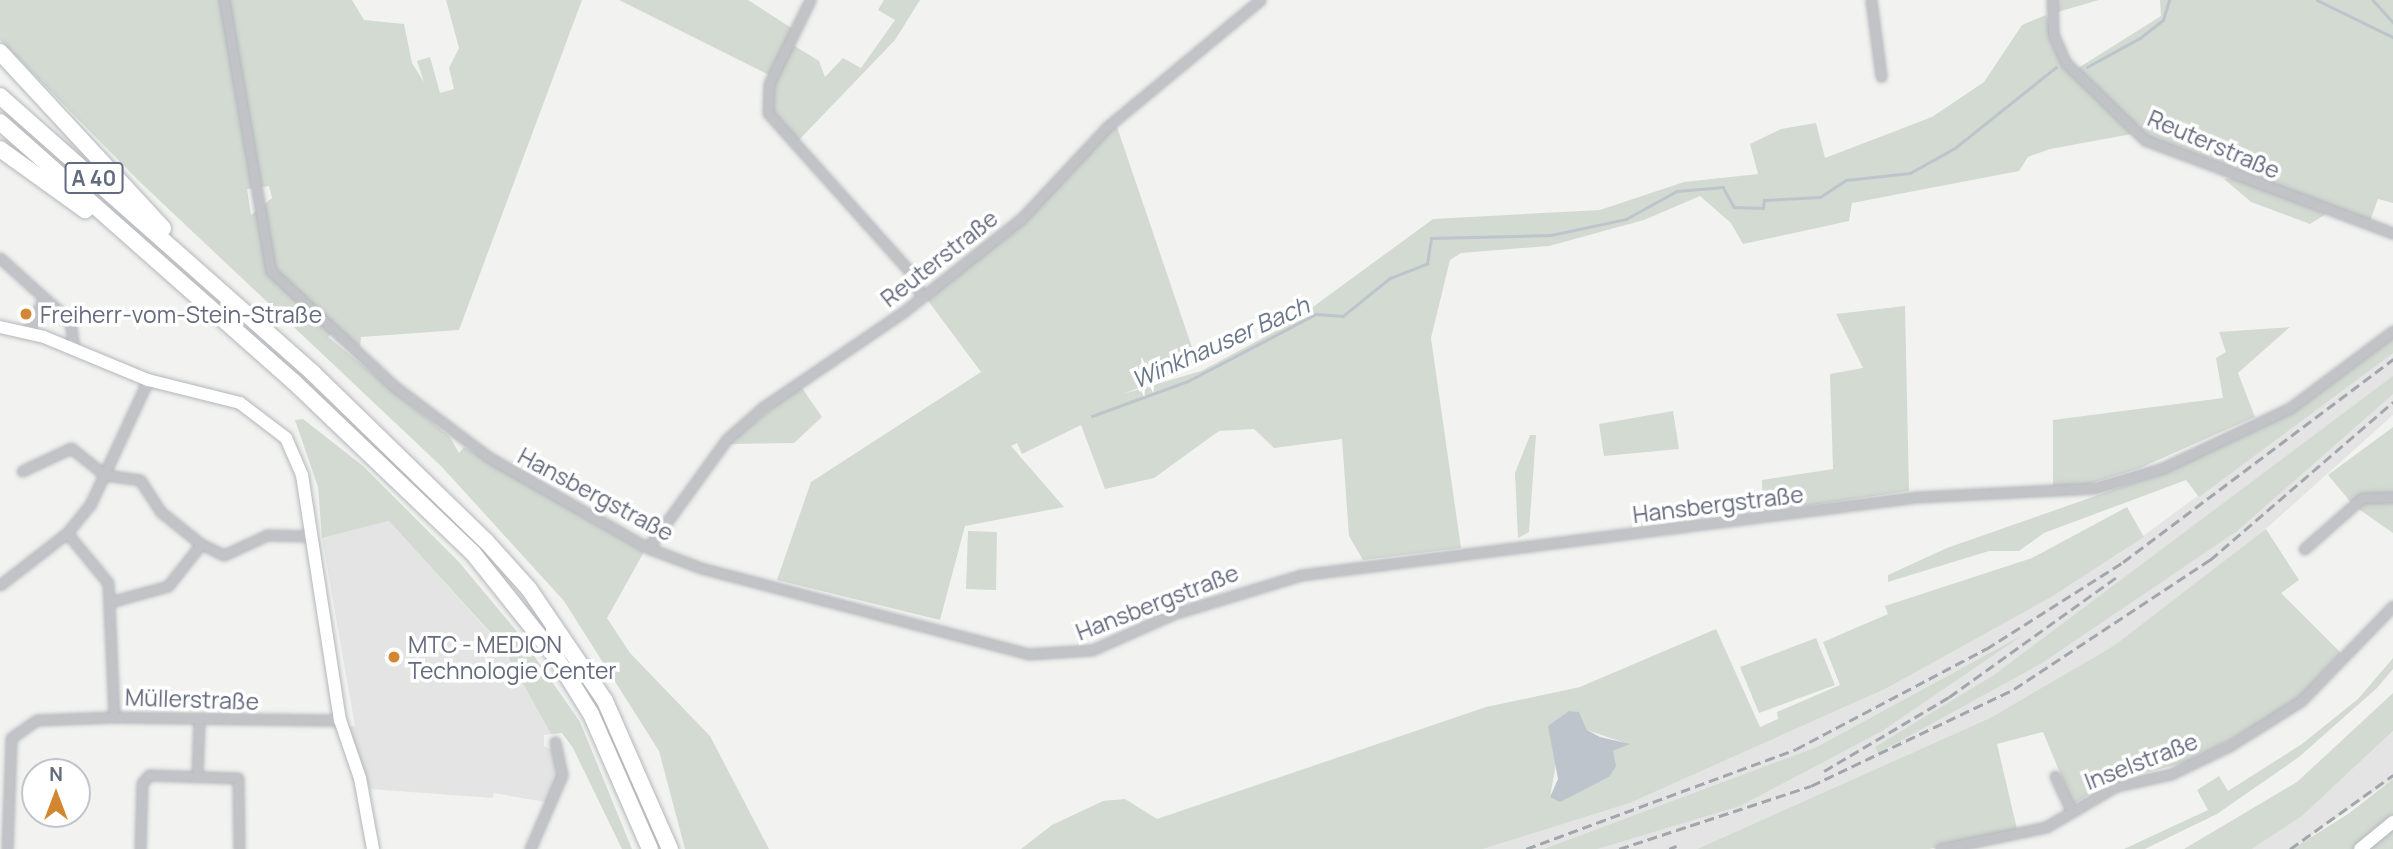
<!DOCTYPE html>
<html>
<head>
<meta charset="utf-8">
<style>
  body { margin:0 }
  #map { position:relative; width:2393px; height:849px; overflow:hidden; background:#f2f3f0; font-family:Manrope,sans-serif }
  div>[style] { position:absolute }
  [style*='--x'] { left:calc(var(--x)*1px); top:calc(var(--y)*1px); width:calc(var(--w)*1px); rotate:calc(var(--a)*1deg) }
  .built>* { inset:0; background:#e3e4e3 }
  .green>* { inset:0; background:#d2dad2 }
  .water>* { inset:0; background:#bec4cc }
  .stream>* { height:2.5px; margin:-1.25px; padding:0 1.25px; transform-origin:1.25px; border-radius:1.25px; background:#bec4cc }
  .roads { filter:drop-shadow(0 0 2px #b4b6bc) drop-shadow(0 0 2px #b4b6bc) }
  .street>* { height:9px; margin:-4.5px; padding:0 4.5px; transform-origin:4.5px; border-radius:4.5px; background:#c2c3c7 }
  .secondary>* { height:12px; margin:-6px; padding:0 6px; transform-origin:6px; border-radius:6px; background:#fff }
  .highway>* { height:16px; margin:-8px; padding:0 8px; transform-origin:8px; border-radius:8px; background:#fff }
  .rail>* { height:2.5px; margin-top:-1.25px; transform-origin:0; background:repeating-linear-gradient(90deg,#a2a5ab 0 10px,transparent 0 15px) }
  .dots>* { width:19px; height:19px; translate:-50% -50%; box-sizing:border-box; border:4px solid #fff; border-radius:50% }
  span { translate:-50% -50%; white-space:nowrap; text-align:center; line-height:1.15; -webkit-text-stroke:7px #fff; paint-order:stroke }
  .shield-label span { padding:2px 5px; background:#fff; border:2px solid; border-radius:5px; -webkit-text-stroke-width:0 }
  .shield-label { font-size:21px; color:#656b7e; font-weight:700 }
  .street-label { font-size:23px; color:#656b7e }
  .poi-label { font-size:23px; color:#656b7e }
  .left { translate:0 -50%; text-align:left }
  .water-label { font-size:24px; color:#6a788a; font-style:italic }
  .north { position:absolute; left:21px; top:758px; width:70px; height:70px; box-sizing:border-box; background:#fff; border:2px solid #c1c4cb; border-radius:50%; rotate:0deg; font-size:19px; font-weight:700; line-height:28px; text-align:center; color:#656b7e }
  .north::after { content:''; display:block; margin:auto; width:24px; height:32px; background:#d38730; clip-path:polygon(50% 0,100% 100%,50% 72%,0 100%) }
</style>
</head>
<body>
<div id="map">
  <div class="built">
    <div style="clip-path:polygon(2393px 352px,2393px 415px,2231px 560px,2115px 645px,1990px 718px,1697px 849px,1483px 849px,1630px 803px,1885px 689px,2120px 553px)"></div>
    <div style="clip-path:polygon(389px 521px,500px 644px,551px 734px,544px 735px,544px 746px,555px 751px,561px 772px,550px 803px,494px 793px,493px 798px,370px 789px,349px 727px,355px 726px,322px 538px)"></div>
    <div style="clip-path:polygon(2393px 731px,2393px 779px,2292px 849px,2252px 849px,2302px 816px)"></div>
  </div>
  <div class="green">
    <div style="clip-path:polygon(evenodd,0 0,352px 0,364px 20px,404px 24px,412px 63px,424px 82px,417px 61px,430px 57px,440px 93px,454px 89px,449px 68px,459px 48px,446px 0,582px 0,459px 330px,361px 337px,360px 347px,337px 329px,328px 337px,450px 437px,459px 453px,464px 447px,644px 552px,607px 618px,630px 653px,710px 736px,769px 849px,685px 849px,659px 751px,564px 601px,442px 467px,141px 183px,0 40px,0 0,269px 186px,272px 198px,251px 215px,247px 189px,269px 186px)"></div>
    <div style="clip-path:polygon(619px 0,748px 0,793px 29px,769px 75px)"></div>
    <div style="clip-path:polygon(884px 0,920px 0,895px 40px,797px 142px,772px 116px,769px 93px,793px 45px,819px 61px,825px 77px,843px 58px,861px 68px,895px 20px,878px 10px)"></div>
    <div style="clip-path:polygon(2054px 0,2099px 0,2054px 13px)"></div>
    <div style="clip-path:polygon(2160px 0,2393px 0,2393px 203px,2378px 199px,2370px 221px,2145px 138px,2075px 70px,2161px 16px)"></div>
    <div style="clip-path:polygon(2046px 15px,2064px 66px,2132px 134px,2050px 149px,2028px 157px,2019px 171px,1852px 203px,1849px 221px,1743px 244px,1731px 223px,1700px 196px,1644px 220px,1549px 246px,1461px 253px,1450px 260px,1431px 338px,1461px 548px,1363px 560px,1349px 536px,1342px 439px,1274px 448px,1254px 429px,1219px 431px,1154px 478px,1105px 489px,1081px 425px,1022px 454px,1017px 443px,1011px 446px,1064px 507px,965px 526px,940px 620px,777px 580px,811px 482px,981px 372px,926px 298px,1022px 221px,1116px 124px,1198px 365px,1123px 394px,1201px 371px,1291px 323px,1433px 219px,1600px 210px,1684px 182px,1758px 174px,1750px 144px,1781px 129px,1816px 123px,1825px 158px,1932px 117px,1984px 82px,2022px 25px)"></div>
    <div style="clip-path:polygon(2238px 177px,2326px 214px,2310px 224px,2251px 202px,2224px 179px)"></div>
    <div style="clip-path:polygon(1905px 306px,1909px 491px,1763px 512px,1762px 480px,1833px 469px,1830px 374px,1863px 368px,1836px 314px)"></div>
    <div style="clip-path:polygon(2290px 327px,2238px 373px,2255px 417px,2140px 468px,2079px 487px,2053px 487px,2053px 420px,2223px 398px,2216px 358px,2226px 352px,2219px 332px)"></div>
    <div style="clip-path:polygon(2393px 337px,2393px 353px,2199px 497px,2186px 480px,2044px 533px,2019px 551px,1989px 551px,1888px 582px,1888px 575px,1947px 548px,2161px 473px,2297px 409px)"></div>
    <div style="clip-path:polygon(2393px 376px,2393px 394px,2237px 531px,2042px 663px,1878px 753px,1875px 747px,1994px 675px)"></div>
    <div style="clip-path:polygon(800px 385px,822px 417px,794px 443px,728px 444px)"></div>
    <div style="clip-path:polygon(1673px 411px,1679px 449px,1604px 456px,1599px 424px)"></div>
    <div style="clip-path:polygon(303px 419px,363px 466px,459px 562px,519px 634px,580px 722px,632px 849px,622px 849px,573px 748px,562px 733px,551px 734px,500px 643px,389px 521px,322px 538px,318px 487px,295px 420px)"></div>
    <div style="clip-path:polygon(2393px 427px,2393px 533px,2353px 505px,2328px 475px)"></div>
    <div style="clip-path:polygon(1530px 435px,1536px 435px,1529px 532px,1518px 538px,1515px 473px)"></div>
    <div style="clip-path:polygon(evenodd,2127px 507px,2144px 537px,2051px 597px,1885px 689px,1630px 803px,1483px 849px,1021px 849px,1052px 825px,1103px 801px,1125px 799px,1157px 819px,1486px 707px,1580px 687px,1716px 629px,1760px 727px,1778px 719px,1777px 712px,1840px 685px,1823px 642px,1888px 614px,1885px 606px,2032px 558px,2127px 507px,1579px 712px,1587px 730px,1628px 744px,1613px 751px,1609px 777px,1560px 801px,1550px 797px,1557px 759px,1579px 712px)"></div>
    <div style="clip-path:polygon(2266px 529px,2299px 580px,2281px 593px,2341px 653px,2297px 701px,2232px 739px,2185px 763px,2114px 780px,2073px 804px,2043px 732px,1997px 744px,2017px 829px,1929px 849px,1697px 849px,1990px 718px,2115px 645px)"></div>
    <div style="clip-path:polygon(968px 531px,997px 532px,996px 590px,966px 589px)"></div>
    <div style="clip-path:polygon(2023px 635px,1882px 731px,1740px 806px,1597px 849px,1544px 849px,1817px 747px)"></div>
    <div style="clip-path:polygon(1816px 638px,1835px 685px,1759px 713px,1740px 667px)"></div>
    <div style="clip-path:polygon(2393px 658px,2393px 669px,2377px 688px,2299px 757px,2217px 814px,2145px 849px,2124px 849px,2208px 810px,2197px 790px,2219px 776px,2228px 791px,2302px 744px,2358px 699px)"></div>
    <div style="clip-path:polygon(2393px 693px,2393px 731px,2302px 816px,2252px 849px,2184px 849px,2297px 782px)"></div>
    <div style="clip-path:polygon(2393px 779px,2393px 849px,2292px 849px,2348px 814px)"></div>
  </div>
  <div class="water">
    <div style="clip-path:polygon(1569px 711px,1579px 712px,1587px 730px,1600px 737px,1630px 744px,1613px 751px,1616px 766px,1609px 777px,1560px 802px,1550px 797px,1558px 779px,1548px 726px)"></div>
  </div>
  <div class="stream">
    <div style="--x:2317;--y:0;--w:85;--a:26"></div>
    <div style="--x:2373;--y:0;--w:30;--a:48"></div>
    <div style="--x:2087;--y:67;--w:60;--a:-28.7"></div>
    <div style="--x:2140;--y:38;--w:29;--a:-38"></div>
    <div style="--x:2163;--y:20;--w:21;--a:-73"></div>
    <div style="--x:1092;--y:416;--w:102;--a:-20"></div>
    <div style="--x:1188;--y:381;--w:144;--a:-27.6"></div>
    <div style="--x:1316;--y:314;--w:27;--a:4"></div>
    <div style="--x:1343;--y:316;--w:60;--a:-39"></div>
    <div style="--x:1390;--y:278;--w:40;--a:-21"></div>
    <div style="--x:1427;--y:264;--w:26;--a:-81"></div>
    <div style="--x:1431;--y:238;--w:120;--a:-1.4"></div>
    <div style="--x:1551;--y:235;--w:77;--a:-12"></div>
    <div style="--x:1626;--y:219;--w:58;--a:-28.8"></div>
    <div style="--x:1677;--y:191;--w:46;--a:-5"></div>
    <div style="--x:1723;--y:187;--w:23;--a:61"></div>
    <div style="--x:1734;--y:207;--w:29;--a:2"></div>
    <div style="--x:1763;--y:208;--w:8;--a:-83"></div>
    <div style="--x:1764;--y:200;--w:56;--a:-3.1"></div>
    <div style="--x:1820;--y:197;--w:31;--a:-33"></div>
    <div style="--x:1846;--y:180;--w:64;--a:-6.2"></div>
    <div style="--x:1910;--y:173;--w:51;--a:-29.1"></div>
    <div style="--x:1955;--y:148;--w:129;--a:-38.7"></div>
  </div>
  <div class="roads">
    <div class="street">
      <div style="--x:224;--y:0;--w:275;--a:80.2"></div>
      <div style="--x:271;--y:271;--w:168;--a:43.1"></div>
      <div style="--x:394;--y:386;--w:120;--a:36.9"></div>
      <div style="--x:490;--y:458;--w:182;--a:29.7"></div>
      <div style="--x:648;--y:548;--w:57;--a:20.7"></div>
      <div style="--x:701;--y:568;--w:338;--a:14.7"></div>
      <div style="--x:1028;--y:654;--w:64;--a:-3.6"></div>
      <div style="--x:1092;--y:650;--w:89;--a:-24"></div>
      <div style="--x:1173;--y:614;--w:134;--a:-16.9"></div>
      <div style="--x:1301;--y:575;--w:621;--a:-7.22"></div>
      <div style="--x:1917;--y:497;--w:178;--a:-2.9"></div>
      <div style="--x:2095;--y:488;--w:71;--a:-16.4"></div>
      <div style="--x:2163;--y:468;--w:140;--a:-25.3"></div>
      <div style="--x:2290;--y:408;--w:129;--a:-36.8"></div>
      <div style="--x:810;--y:0;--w:93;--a:116"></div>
      <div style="--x:769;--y:84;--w:29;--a:92"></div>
      <div style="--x:768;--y:113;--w:213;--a:48.2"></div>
      <div style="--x:910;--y:272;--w:26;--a:65"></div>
      <div style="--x:1871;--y:0;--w:77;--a:82.5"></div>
      <div style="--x:2052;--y:0;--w:34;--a:88"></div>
      <div style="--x:2053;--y:34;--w:32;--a:66"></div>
      <div style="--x:2066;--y:63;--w:110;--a:44.3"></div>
      <div style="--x:2145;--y:140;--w:265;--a:20.6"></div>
      <div style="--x:0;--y:258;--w:94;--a:42"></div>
      <div style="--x:70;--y:321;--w:28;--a:82"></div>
      <div style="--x:27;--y:333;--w:39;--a:-64"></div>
      <div style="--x:22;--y:471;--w:54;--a:-25.1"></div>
      <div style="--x:71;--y:448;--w:43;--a:38.5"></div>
      <div style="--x:105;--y:475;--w:35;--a:8"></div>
      <div style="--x:140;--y:480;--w:38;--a:57"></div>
      <div style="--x:161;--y:512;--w:51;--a:38.7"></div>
      <div style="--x:201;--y:544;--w:53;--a:128.2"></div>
      <div style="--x:168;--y:586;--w:57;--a:164.7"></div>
      <div style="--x:67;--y:533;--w:65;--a:50.6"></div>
      <div style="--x:108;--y:583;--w:134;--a:87.4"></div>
      <div style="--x:114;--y:717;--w:226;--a:0.8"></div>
      <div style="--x:201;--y:544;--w:25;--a:26"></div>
      <div style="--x:224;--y:555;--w:47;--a:-24.9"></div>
      <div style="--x:267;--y:535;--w:44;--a:1.3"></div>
      <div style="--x:648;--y:548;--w:135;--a:-54.1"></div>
      <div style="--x:727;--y:439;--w:47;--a:-41.5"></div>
      <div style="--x:762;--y:408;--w:174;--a:-34.2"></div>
      <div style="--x:906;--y:310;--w:147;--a:-38.4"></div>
      <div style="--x:1021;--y:219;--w:126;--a:-46.9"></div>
      <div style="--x:1107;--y:127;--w:199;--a:-39.7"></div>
      <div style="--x:2304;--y:549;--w:77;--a:-41.3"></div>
      <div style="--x:2362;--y:498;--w:31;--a:-2"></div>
      <div style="--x:0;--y:585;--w:85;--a:-37.8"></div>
      <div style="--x:67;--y:533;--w:36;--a:-51"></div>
      <div style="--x:90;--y:505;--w:138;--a:-65.1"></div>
      <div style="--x:197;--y:775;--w:55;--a:-87.9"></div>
      <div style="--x:2055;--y:776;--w:38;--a:65"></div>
      <div style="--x:7;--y:849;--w:111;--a:-87.9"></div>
      <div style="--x:11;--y:738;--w:32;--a:-35"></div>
      <div style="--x:37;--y:720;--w:77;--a:-2.2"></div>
      <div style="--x:140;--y:849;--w:66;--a:-88.3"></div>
      <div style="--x:142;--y:783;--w:11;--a:-49"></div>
      <div style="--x:149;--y:775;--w:89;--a:1.9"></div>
      <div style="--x:238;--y:778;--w:71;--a:89.2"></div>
      <div style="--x:530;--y:849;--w:81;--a:-66.6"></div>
      <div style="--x:562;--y:775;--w:34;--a:-102"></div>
      <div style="--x:1940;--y:849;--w:108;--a:-11.7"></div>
      <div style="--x:2046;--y:827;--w:81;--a:-30.4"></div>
      <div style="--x:2116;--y:786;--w:56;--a:-12.3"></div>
      <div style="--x:2171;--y:774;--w:67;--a:-25.8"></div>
      <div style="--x:2231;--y:745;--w:83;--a:-32.2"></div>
      <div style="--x:2301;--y:701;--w:132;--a:-45.9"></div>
    </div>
    <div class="secondary">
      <div style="--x:0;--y:327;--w:45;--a:12.8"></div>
      <div style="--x:44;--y:337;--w:113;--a:22.5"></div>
      <div style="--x:148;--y:380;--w:95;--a:14"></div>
      <div style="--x:240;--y:403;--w:58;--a:37.3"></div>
      <div style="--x:286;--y:438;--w:40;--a:66.6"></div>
      <div style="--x:302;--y:475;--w:248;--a:81.2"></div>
      <div style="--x:340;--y:720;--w:61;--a:71"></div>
      <div style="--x:360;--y:778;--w:72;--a:79.6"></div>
      <div style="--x:2360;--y:849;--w:43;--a:-39.3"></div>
    </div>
    <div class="highway">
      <div style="--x:0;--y:52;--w:240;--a:47.2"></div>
      <div style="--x:0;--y:96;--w:418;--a:41.5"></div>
      <div style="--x:313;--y:373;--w:240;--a:44.2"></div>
      <div style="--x:485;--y:540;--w:66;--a:48.1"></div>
      <div style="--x:529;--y:589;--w:135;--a:55.8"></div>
      <div style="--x:605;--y:701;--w:162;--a:66.3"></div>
      <div style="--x:0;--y:122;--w:392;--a:41.5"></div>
      <div style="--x:294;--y:382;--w:248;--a:43.7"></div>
      <div style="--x:473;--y:553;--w:132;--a:51.5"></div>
      <div style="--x:555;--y:656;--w:68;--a:58.2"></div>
      <div style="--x:591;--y:714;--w:147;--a:66.4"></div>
      <div style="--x:0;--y:149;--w:105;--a:35.7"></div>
    </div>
  </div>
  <div class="rail">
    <div style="--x:1824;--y:771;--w:145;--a:-30.6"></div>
    <div style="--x:1949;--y:697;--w:208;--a:-35.6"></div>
    <div style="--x:1526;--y:849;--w:288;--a:-20.3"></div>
    <div style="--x:1796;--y:749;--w:215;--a:-27.8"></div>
    <div style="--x:1986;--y:649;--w:162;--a:-32.4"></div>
    <div style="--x:2123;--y:562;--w:338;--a:-36.9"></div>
    <div style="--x:1619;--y:849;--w:202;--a:-18.2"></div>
    <div style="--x:1811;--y:786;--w:225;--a:-25.5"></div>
    <div style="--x:2014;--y:689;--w:235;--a:-33.4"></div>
    <div style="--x:2210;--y:560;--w:242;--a:-40.8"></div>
    <div style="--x:1669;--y:849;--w:8;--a:-23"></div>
    <div style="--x:2290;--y:849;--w:127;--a:-35.7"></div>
  </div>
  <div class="dots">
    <div style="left:26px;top:314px;background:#d38730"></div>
    <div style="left:394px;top:657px;background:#d38730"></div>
  </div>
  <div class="shield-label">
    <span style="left:94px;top:178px">A 40</span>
  </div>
  <div class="street-label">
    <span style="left:2214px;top:144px;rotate:23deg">Reuterstraße</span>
    <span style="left:939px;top:258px;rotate:-38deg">Reuterstraße</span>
    <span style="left:596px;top:494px;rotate:28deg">Hansbergstraße</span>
    <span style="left:1718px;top:504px;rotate:-7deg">Hansbergstraße</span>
    <span style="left:1157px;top:602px;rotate:-21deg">Hansbergstraße</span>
    <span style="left:192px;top:699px;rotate:2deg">Müllerstraße</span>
    <span style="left:2141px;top:761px;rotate:-21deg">Inselstraße</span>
  </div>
  <div class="poi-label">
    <span class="left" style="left:40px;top:314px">Freiherr-vom-Stein-Straße</span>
    <span class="left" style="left:408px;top:657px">MTC - MEDION<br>Technologie Center</span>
  </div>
  <div class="water-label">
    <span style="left:1220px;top:342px;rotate:-24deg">Winkhauser Bach</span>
  </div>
  <div class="north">N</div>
</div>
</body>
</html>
